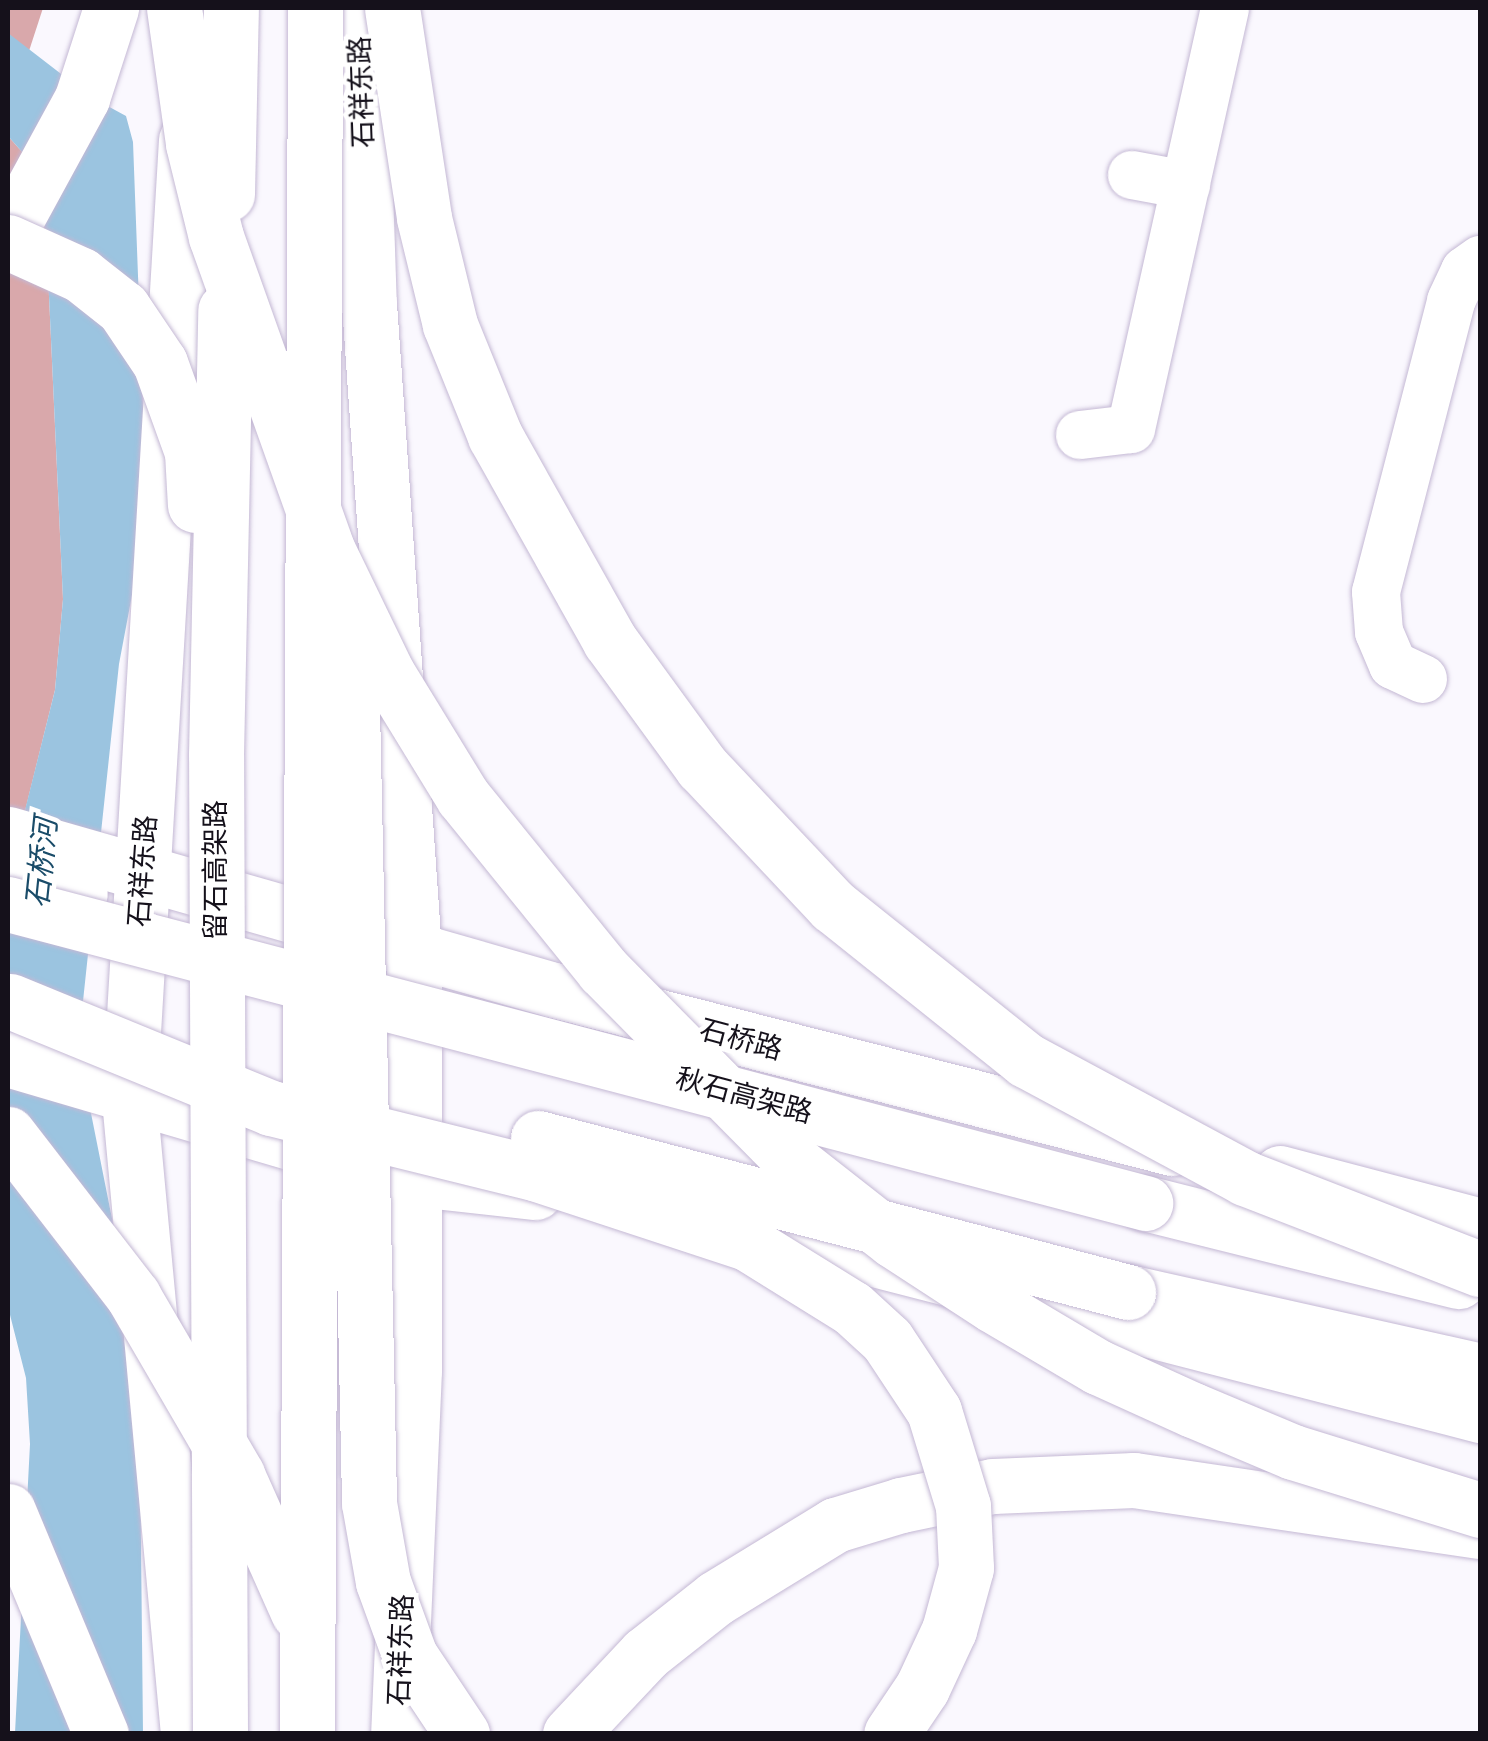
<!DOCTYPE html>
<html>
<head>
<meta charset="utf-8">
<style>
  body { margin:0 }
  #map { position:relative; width:1488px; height:1741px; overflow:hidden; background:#faf8fe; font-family:Poppins,"Noto Sans SC",sans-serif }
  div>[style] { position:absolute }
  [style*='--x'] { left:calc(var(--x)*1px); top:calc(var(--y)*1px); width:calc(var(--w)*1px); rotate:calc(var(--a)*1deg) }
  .forest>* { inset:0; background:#d9a8ab }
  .water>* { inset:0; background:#9bc4e0 }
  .roads { filter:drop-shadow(0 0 2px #c4b8d4) drop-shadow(0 0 2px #c4b8d4) }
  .minor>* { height:48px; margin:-24px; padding:0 24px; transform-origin:24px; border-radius:24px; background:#fff }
  .major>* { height:55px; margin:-27.5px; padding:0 27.5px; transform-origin:27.5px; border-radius:27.5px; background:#fff }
  .highway>* { height:55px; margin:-27.5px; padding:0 27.5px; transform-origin:27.5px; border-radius:27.5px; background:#fff }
  .bridges { filter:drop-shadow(0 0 2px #c4b8d4) drop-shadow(0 0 2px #c4b8d4) }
  .highway-bridge>* { height:55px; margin:-27.5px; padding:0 27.5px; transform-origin:27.5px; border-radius:27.5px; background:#fff }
  span { translate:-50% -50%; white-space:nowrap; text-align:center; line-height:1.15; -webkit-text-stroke:9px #fff; paint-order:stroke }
  .street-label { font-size:28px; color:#15111b }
  .water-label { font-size:30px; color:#1a4c69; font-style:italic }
  .frame { position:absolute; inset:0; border:10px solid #15111b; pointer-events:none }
</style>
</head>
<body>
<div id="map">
  <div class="forest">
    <div style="clip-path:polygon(8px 8px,43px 8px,28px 54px,8px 33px)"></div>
    <div style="clip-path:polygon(8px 136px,23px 153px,46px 231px,63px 599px,55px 690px,24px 815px,8px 811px)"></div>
  </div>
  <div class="water">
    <div style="clip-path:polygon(8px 33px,91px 97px,126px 116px,133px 142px,147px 516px,119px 664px,78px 1048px,139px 1354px,143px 1733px,15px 1733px,30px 1444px,26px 1378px,8px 1307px,8px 917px,18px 838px,55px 690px,63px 599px,46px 231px,23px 153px,8px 136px)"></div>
  </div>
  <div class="roads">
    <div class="minor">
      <div style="--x:1132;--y:175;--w:55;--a:10.5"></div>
      <div style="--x:1080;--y:435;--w:51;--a:-6.7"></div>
      <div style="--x:1131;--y:429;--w:431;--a:-77.4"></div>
      <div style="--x:1423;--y:679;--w:33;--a:-155"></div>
      <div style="--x:1393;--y:665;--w:36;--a:-113"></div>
      <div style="--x:1379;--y:632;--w:40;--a:-94.3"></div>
      <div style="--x:1376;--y:592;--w:301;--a:-75.5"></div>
      <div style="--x:1451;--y:301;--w:33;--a:-65"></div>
      <div style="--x:1465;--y:271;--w:19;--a:-36"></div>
    </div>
    <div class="major">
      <div style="--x:359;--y:8;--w:296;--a:88.1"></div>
      <div style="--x:369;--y:304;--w:648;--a:86.02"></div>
      <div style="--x:414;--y:950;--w:420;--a:90"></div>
      <div style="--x:414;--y:1370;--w:364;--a:92.5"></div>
      <div style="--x:186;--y:140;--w:961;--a:93.4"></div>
      <div style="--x:129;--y:1099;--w:638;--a:84.69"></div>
      <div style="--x:8;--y:834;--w:568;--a:15.95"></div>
      <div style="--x:554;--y:990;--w:638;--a:14.34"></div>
      <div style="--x:8;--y:1059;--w:426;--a:16.4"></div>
      <div style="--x:417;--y:1179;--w:119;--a:6.3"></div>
      <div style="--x:1280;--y:1173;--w:207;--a:14.8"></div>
      <div style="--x:719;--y:1219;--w:786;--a:14.44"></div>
    </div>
    <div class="highway">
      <div style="--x:8;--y:234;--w:155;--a:-61.4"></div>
      <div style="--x:82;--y:98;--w:95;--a:-72.1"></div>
      <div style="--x:8;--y:872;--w:75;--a:17"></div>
      <div style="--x:1145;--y:1203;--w:323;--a:14"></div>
      <div style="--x:1128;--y:1292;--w:361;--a:12.6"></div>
      <div style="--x:8;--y:1511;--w:242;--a:67.4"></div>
      <div style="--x:570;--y:1734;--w:110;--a:-46.8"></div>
      <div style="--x:645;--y:1654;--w:90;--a:-38.3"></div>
      <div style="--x:716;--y:1598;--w:140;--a:-31.5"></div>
      <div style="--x:835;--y:1525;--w:69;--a:-16.9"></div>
      <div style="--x:901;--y:1505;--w:94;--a:-11.7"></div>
      <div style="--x:993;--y:1486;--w:141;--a:-2.4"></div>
      <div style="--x:1134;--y:1480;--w:350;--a:8.4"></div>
    </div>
  </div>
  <div class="bridges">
    <div class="highway-bridge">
      <div style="--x:174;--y:8;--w:137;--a:82"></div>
      <div style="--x:193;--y:144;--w:96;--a:76.1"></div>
      <div style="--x:216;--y:237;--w:331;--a:70.4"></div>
      <div style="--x:327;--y:549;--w:138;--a:64.2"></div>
      <div style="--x:387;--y:673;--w:145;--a:58.5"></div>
      <div style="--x:463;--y:797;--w:223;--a:51"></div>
      <div style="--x:603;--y:970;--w:267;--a:45.3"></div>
      <div style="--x:791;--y:1160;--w:130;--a:38.1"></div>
      <div style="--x:893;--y:1240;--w:119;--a:33"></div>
      <div style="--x:993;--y:1305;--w:122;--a:30.6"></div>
      <div style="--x:1098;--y:1367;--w:104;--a:24.4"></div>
      <div style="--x:1193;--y:1410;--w:108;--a:22.8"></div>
      <div style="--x:1293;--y:1452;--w:196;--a:17.2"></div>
      <div style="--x:392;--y:8;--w:212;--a:81.3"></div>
      <div style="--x:424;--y:218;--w:110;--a:76.3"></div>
      <div style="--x:450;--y:325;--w:120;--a:67.9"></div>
      <div style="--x:495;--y:436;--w:235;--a:60.7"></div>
      <div style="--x:610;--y:641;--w:156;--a:53.9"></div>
      <div style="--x:702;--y:767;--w:191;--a:46.7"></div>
      <div style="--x:833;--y:906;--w:247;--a:38.6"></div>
      <div style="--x:1026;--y:1060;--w:249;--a:28.3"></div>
      <div style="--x:1245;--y:1178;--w:252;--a:21.2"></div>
      <div style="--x:227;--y:194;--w:186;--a:-88.8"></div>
      <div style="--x:8;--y:242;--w:80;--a:24.3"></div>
      <div style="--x:81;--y:275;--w:53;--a:38.2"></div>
      <div style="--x:123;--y:308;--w:66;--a:56.1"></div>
      <div style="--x:160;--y:363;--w:95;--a:70.2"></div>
      <div style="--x:192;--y:452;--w:53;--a:86.8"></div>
      <div style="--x:350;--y:615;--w:888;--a:88.77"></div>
      <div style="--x:369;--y:1503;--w:80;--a:80"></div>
      <div style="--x:383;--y:1582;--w:79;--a:70"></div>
      <div style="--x:410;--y:1656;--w:94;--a:56.3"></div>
      <div style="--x:8;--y:904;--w:1176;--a:14.73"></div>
      <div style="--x:10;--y:1001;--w:282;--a:22.3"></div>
      <div style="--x:271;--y:1108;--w:274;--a:13.9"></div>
      <div style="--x:537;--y:1174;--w:221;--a:18.2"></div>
      <div style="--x:747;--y:1243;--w:123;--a:31.8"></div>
      <div style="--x:852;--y:1308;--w:47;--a:42.4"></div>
      <div style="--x:887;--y:1340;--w:85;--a:56.5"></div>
      <div style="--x:934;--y:1411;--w:99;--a:73"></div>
      <div style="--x:963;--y:1506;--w:62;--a:87.2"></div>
      <div style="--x:966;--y:1568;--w:64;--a:105.3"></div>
      <div style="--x:949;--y:1630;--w:64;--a:115"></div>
      <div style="--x:922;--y:1688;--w:55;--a:124"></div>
      <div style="--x:8;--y:1134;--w:205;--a:52.3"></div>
      <div style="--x:133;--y:1296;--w:207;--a:59.8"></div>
      <div style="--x:237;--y:1475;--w:150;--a:66"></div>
      <div style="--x:538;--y:1138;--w:610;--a:14.63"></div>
      <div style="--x:220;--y:1734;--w:979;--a:-90.23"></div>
      <div style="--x:216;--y:755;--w:445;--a:-88.8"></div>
      <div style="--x:307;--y:1734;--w:1726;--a:-89.73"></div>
    </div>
  </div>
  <div class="street-label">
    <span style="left:362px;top:92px;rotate:-92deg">石祥东路</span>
    <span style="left:216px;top:870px;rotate:-90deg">留石高架路</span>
    <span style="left:143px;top:871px;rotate:-86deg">石祥东路</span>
    <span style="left:741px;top:1040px;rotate:15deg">石桥路</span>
    <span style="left:744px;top:1096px;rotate:15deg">秋石高架路</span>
    <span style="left:401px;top:1650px;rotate:-88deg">石祥东路</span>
  </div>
  <div class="water-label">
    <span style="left:42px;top:863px;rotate:-84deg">石桥河</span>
  </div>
  <div class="frame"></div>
</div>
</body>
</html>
